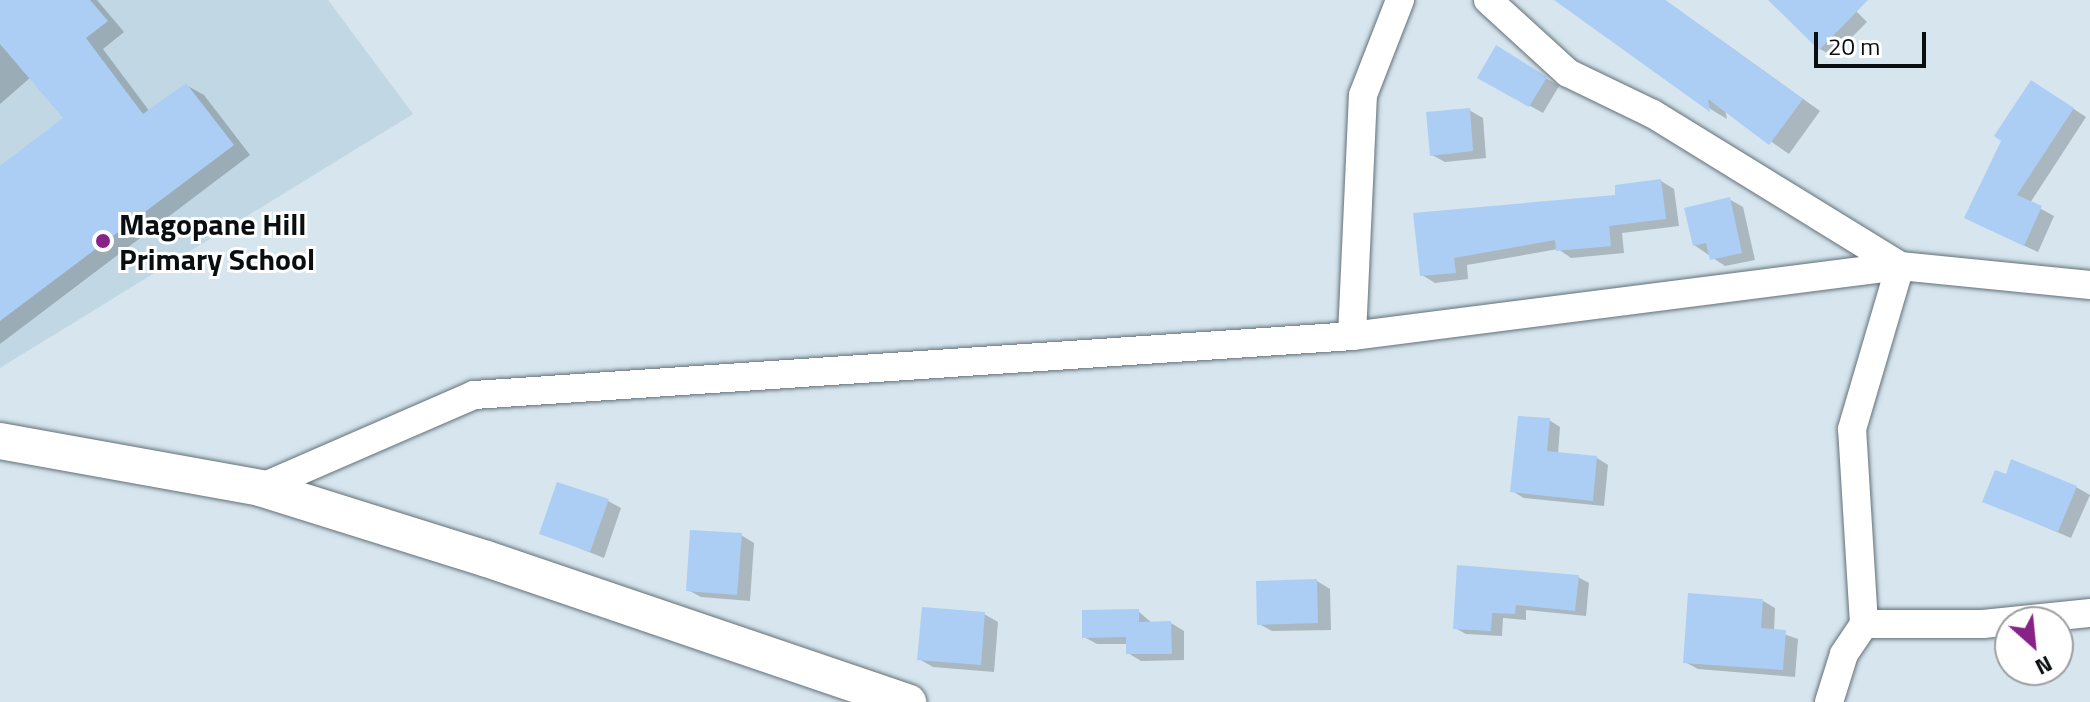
<!DOCTYPE html>
<html>
<head>
<meta charset="utf-8">
<style>
  body { margin:0 }
  #map { position:relative; width:2090px; height:702px; overflow:hidden; background:#d6e5ee; font-family:"Titillium Web",sans-serif }
  div>[style] { position:absolute }
  [style*='--x'] { left:calc(var(--x)*1px); top:calc(var(--y)*1px); width:calc(var(--w)*1px); rotate:calc(var(--a)*1deg) }
  .built>* { inset:0; background:#c1d7e3 }
  .shadow>* { inset:0; background:#0003 }
  .building>* { inset:0; background:#accef5 }
  .roads { filter:drop-shadow(0 0 2px #637078) drop-shadow(0 0 2px #637078) }
  .minor>* { height:28px; margin:-14px; padding:0 14px; transform-origin:14px; border-radius:14px; background:#fff }
  .tertiary>* { height:36px; margin:-18px; padding:0 18px; transform-origin:18px; border-radius:18px; background:#fff }
  .dots>* { width:22px; height:22px; translate:-50% -50%; box-sizing:border-box; border:4px solid #fff; border-radius:50% }
  span { translate:-50% -50%; white-space:nowrap; text-align:center; line-height:1.15; -webkit-text-stroke:6px #fff; paint-order:stroke }
  .poi-label { font-size:30px; color:#090e10; font-weight:700 }
  .left { translate:0 -50%; text-align:left }
  .north { position:absolute; left:1994px; top:606px; width:80px; height:80px; box-sizing:border-box; background:#fff; border:2px solid #9d9f9f; border-radius:50%; rotate:153deg; font-size:22px; font-weight:700; line-height:32px; text-align:center; color:#090e10 }
  .north::after { content:''; display:block; margin:auto; width:28px; height:36px; background:#872289; clip-path:polygon(50% 0,100% 100%,50% 72%,0 100%) }
  .scale { position:absolute; left:1814px; top:32px; width:112px; height:36px; box-sizing:border-box; border:4px solid #090e10; border-top:0; padding-left:10px; font-size:24px; line-height:28px; white-space:nowrap; color:#090e10; -webkit-text-stroke:6px #fff; paint-order:stroke }
</style>
</head>
<body>
<div id="map">
  <div class="built">
    <div style="clip-path:polygon(0 0,328px 0,413px 114px,0 368px)"></div>
  </div>
  <div class="shadow">
    <div style="clip-path:polygon(0 0,97px 0,124px 32px,103px 49px,150px 112px,186px 85px,204px 95px,250px 155px,0 344px,0 168px,66px 119px,31px 77px,0 104px)"></div>
    <div style="clip-path:polygon(1665px 0,1820px 111px,1789px 154px,1725px 110px,1727px 119px,1712px 110px,1559px 1px)"></div>
    <div style="clip-path:polygon(1788px 0,1845px 0,1867px 22px,1833px 56px,1820px 49px)"></div>
    <div style="clip-path:polygon(1496px 48px,1559px 86px,1543px 113px,1480px 78px)"></div>
    <div style="clip-path:polygon(2045px 90px,2086px 117px,2030px 203px,2054px 216px,2038px 252px,1980px 225px)"></div>
    <div style="clip-path:polygon(1469px 110px,1483px 118px,1486px 158px,1445px 162px,1432px 155px)"></div>
    <div style="clip-path:polygon(1661px 181px,1674px 189px,1679px 226px,1622px 233px,1624px 253px,1571px 258px,1558px 249px,1467px 265px,1468px 279px,1435px 283px,1422px 275px,1415px 215px,1617px 197px)"></div>
    <div style="clip-path:polygon(1729px 199px,1743px 207px,1755px 260px,1725px 266px,1694px 245px)"></div>
    <div style="clip-path:polygon(1549px 420px,1560px 427px,1558px 454px,1597px 458px,1608px 465px,1604px 506px,1524px 498px,1512px 491px)"></div>
    <div style="clip-path:polygon(2076px 487px,2090px 495px,2071px 538px,1984px 501px)"></div>
    <div style="clip-path:polygon(608px 501px,621px 508px,604px 558px,541px 533px)"></div>
    <div style="clip-path:polygon(741px 535px,754px 543px,750px 601px,701px 597px,688px 590px)"></div>
    <div style="clip-path:polygon(1578px 577px,1589px 583px,1586px 616px,1526px 610px,1526px 620px,1503px 618px,1502px 636px,1466px 634px,1455px 628px)"></div>
    <div style="clip-path:polygon(1317px 581px,1330px 589px,1331px 630px,1272px 631px,1259px 624px)"></div>
    <div style="clip-path:polygon(1763px 601px,1775px 608px,1774px 631px,1798px 639px,1795px 677px,1698px 669px,1685px 662px)"></div>
    <div style="clip-path:polygon(1138px 611px,1152px 623px,1171px 623px,1184px 631px,1184px 660px,1141px 661px,1128px 653px,1128px 644px,1097px 644px,1084px 637px)"></div>
    <div style="clip-path:polygon(984px 614px,998px 622px,994px 672px,933px 667px,919px 659px)"></div>
  </div>
  <div class="building">
    <div style="clip-path:polygon(0 0,90px 0,108px 21px,86px 38px,143px 114px,186px 83px,234px 145px,0 321px,0 166px,63px 118px,0 44px)"></div>
    <div style="clip-path:polygon(1554px 0,1665px 0,1803px 99px,1769px 145px,1708px 99px,1710px 112px)"></div>
    <div style="clip-path:polygon(1768px 0,1868px 0,1819px 50px)"></div>
    <div style="clip-path:polygon(1496px 45px,1547px 77px,1529px 107px,1477px 78px)"></div>
    <div style="clip-path:polygon(2031px 80px,2074px 108px,2017px 195px,2042px 206px,2024px 246px,1964px 218px,2001px 141px,1994px 136px)"></div>
    <div style="clip-path:polygon(1470px 108px,1473px 151px,1430px 156px,1426px 112px)"></div>
    <div style="clip-path:polygon(1661px 179px,1666px 219px,1609px 226px,1611px 246px,1556px 251px,1555px 240px,1454px 258px,1456px 273px,1420px 276px,1413px 213px,1615px 195px,1615px 185px)"></div>
    <div style="clip-path:polygon(1730px 197px,1742px 253px,1710px 260px,1706px 243px,1693px 246px,1684px 208px)"></div>
    <div style="clip-path:polygon(1518px 416px,1550px 418px,1547px 451px,1597px 456px,1593px 501px,1510px 492px)"></div>
    <div style="clip-path:polygon(2011px 459px,2077px 486px,2058px 532px,1982px 502px,1995px 470px,2006px 474px)"></div>
    <div style="clip-path:polygon(557px 482px,609px 499px,590px 552px,539px 534px)"></div>
    <div style="clip-path:polygon(690px 530px,742px 533px,737px 595px,686px 591px)"></div>
    <div style="clip-path:polygon(1457px 565px,1579px 575px,1575px 611px,1516px 605px,1515px 614px,1492px 613px,1491px 631px,1453px 629px)"></div>
    <div style="clip-path:polygon(1317px 579px,1318px 623px,1257px 625px,1256px 581px)"></div>
    <div style="clip-path:polygon(1688px 593px,1763px 599px,1761px 628px,1786px 630px,1783px 670px,1683px 663px)"></div>
    <div style="clip-path:polygon(922px 607px,985px 612px,981px 665px,917px 660px)"></div>
    <div style="clip-path:polygon(1139px 609px,1139px 622px,1171px 621px,1172px 654px,1126px 654px,1126px 637px,1082px 638px,1082px 610px)"></div>
  </div>
  <div class="roads">
    <div class="minor">
      <div style="--x:1488;--y:0;--w:108;--a:42.4"></div>
      <div style="--x:1568;--y:73;--w:94;--a:25.8"></div>
      <div style="--x:1653;--y:114;--w:290;--a:31.6"></div>
      <div style="--x:1352;--y:336;--w:241;--a:-87.4"></div>
      <div style="--x:1363;--y:95;--w:102;--a:-68.7"></div>
      <div style="--x:260;--y:488;--w:233;--a:-23.5"></div>
      <div style="--x:474;--y:395;--w:880;--a:-3.84"></div>
      <div style="--x:1352;--y:336;--w:552;--a:-7.28"></div>
      <div style="--x:1900;--y:266;--w:191;--a:5.7"></div>
      <div style="--x:1864;--y:624;--w:119;--a:0"></div>
      <div style="--x:1983;--y:624;--w:108;--a:-5.9"></div>
      <div style="--x:1829;--y:702;--w:50;--a:-72.6"></div>
      <div style="--x:1844;--y:654;--w:36;--a:-56"></div>
      <div style="--x:1864;--y:624;--w:195;--a:-93.5"></div>
      <div style="--x:1852;--y:429;--w:170;--a:-73.6"></div>
    </div>
    <div class="tertiary">
      <div style="--x:0;--y:441;--w:264;--a:10.2"></div>
      <div style="--x:260;--y:488;--w:238;--a:17.4"></div>
      <div style="--x:487;--y:559;--w:445;--a:18.8"></div>
    </div>
  </div>
  <div class="dots">
    <div style="left:103px;top:241px;background:#872289"></div>
  </div>
  <div class="poi-label">
    <span class="left" style="left:119px;top:241px">Magopane Hill<br>Primary School</span>
  </div>
  <div class="north">N</div>
  <div class="scale">20 m</div>
</div>
</body>
</html>
